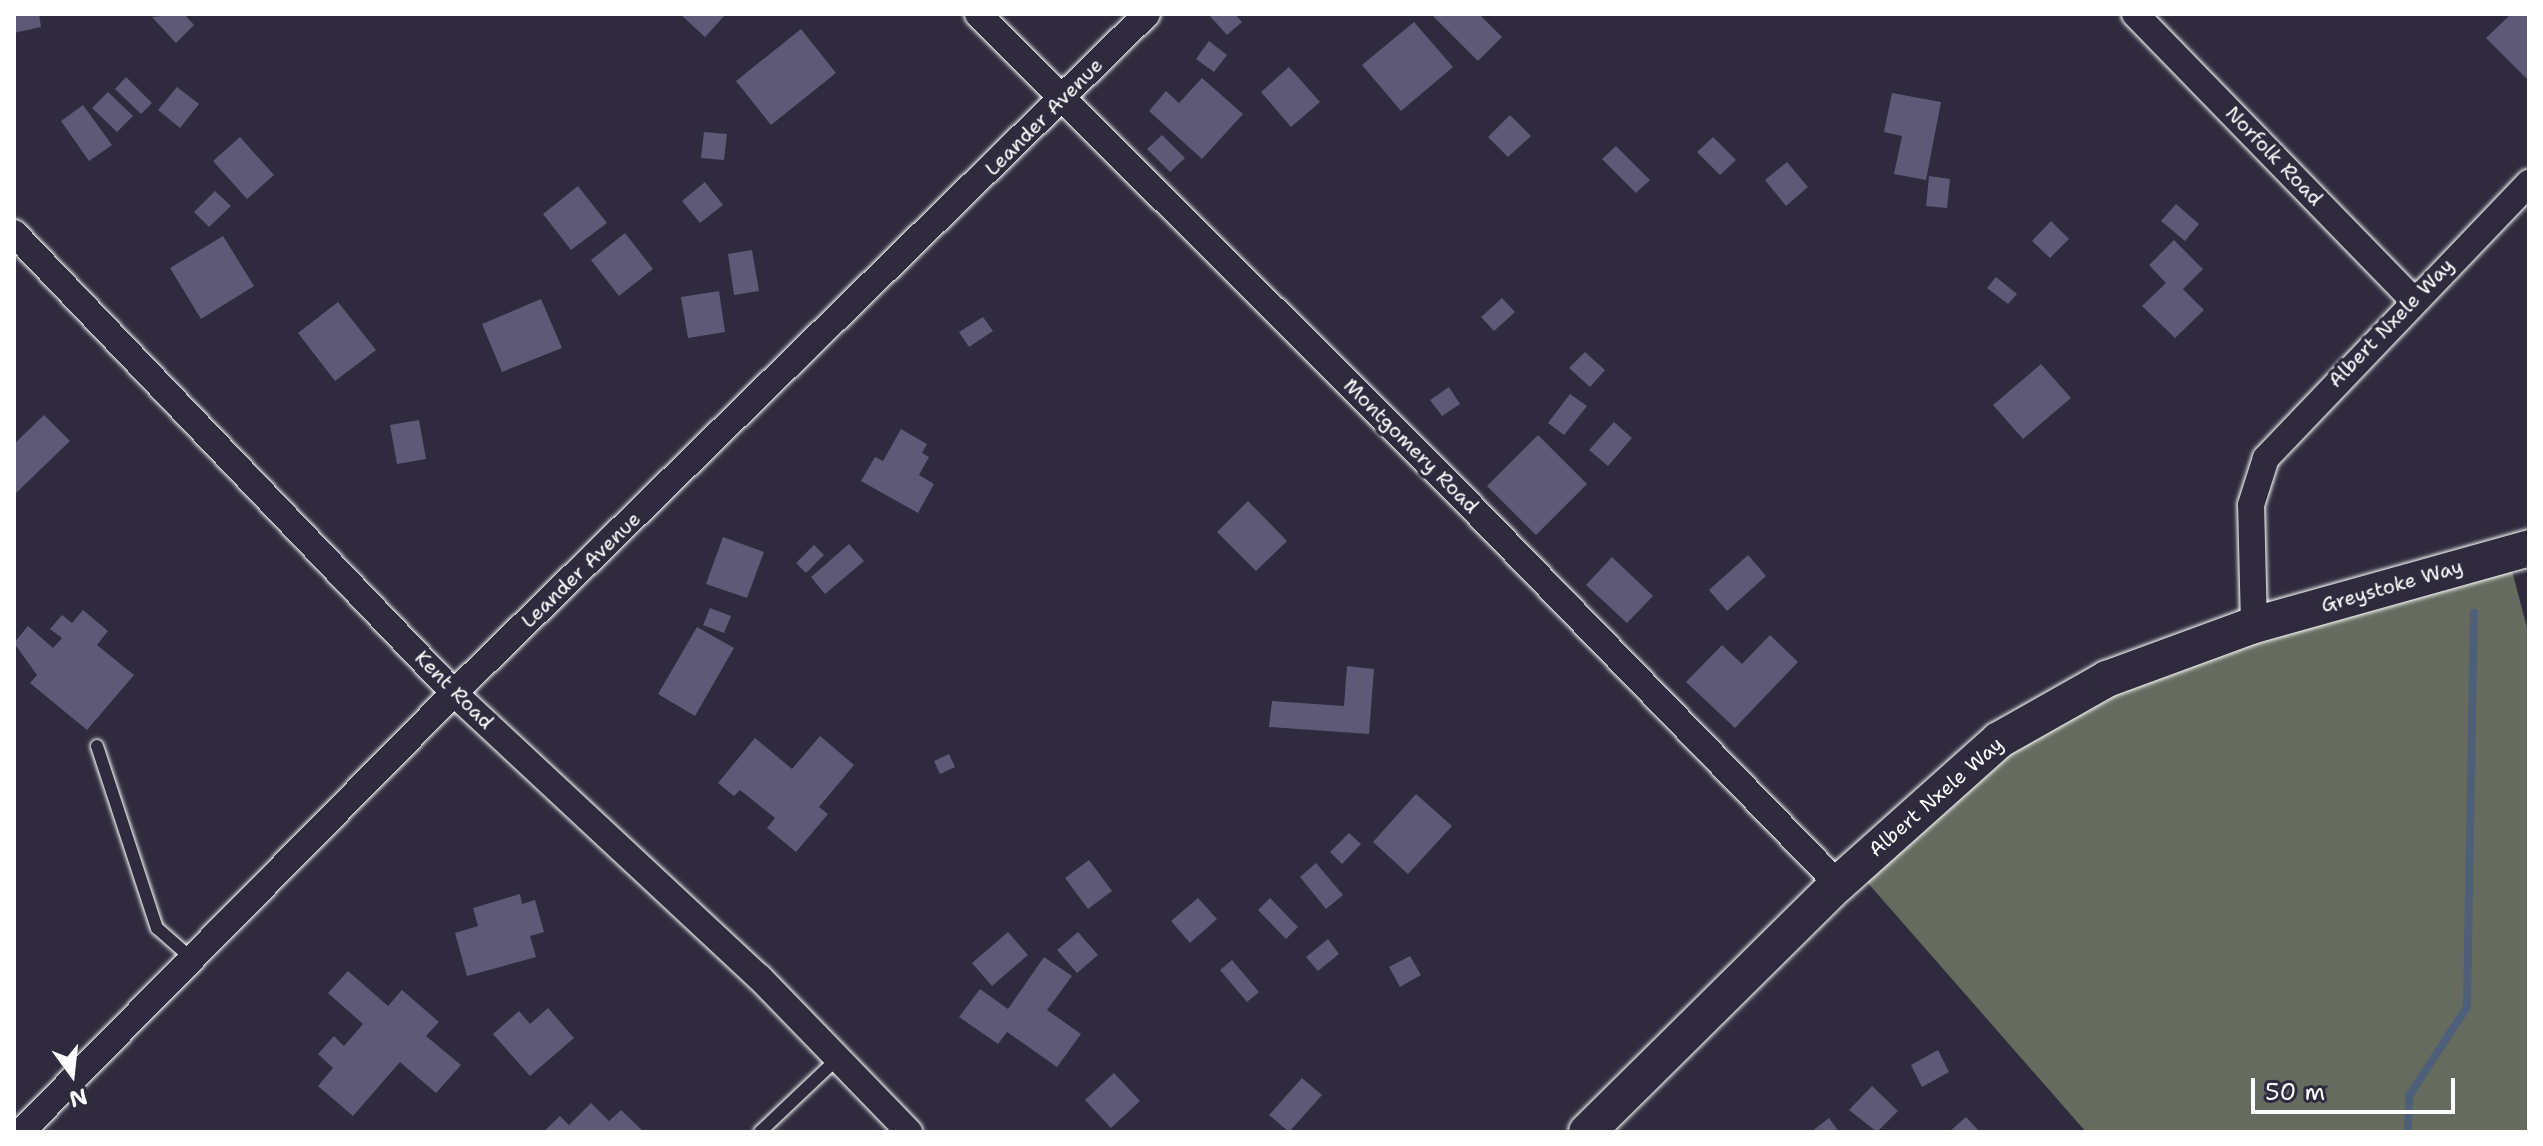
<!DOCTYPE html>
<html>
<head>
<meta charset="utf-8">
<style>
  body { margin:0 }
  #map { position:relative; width:2543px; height:1146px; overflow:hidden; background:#2f2a3d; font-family:"Shantell Sans",sans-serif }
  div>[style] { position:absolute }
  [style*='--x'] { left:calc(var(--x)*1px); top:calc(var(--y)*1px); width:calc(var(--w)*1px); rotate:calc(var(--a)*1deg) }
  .green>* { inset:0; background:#656c5f }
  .stream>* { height:8px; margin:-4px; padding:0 4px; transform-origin:4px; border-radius:4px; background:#4e6079 }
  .building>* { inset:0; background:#5e5976 }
  .roads { filter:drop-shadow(0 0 2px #fff) drop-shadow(0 0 2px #fff) }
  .service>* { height:12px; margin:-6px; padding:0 6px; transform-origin:6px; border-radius:6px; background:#2f2a3d }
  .minor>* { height:26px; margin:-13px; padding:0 13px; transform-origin:13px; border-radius:13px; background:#2f2a3d }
  .secondary>* { height:36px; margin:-18px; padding:0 18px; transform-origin:18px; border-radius:18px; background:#2f2a3d }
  span { translate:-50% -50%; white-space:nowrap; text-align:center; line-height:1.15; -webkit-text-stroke:7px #2f2a3d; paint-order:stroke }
  .street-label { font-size:20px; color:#fff }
  .frame { position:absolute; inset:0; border:16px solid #fff; pointer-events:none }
  .north { position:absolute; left:32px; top:1034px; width:80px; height:80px; -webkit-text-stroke:6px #2f2a3d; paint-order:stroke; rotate:165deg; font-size:22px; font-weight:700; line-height:32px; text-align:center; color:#fff }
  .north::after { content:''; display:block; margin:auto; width:28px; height:36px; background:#fff; clip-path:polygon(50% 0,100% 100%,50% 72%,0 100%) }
  .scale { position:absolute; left:2251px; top:1078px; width:204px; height:36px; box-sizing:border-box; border:4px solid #fff; border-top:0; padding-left:10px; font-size:24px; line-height:28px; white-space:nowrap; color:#fff; -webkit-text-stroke:6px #2f2a3d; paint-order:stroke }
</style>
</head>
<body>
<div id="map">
  <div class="green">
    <div style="clip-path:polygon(2510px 563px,2529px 635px,2529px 1132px,2086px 1132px,1860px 874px,2007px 745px,2114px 687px)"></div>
  </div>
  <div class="stream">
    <div style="--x:2408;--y:1132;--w:36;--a:-88"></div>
    <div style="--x:2409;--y:1096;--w:106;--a:-56.9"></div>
    <div style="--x:2467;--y:1007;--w:394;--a:-89"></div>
  </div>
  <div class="building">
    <div style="clip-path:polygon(14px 14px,39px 14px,41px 27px,14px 33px)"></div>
    <div style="clip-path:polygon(184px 14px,194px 25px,176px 43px,152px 17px)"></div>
    <div style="clip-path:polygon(680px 14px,726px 14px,705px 37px)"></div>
    <div style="clip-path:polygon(1208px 14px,1235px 14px,1242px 22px,1227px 35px)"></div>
    <div style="clip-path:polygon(1431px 14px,1479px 14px,1502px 37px,1478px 61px)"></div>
    <div style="clip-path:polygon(2511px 14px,2529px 14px,2529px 81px,2486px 38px)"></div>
    <div style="clip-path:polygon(1414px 22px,1453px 67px,1401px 111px,1362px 65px)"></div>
    <div style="clip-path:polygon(801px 29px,836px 73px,771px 125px,736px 81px)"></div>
    <div style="clip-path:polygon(1209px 41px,1227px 55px,1214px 72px,1196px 59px)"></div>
    <div style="clip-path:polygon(1289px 67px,1320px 102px,1291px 127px,1261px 92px)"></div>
    <div style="clip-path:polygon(126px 77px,152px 103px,141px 114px,115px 89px)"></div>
    <div style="clip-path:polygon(1202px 78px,1243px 114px,1202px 159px,1149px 111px,1166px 91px,1179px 103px)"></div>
    <div style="clip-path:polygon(177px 87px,199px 104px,180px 128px,158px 110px)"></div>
    <div style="clip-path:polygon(108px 92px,133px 116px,117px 132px,92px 108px)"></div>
    <div style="clip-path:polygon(1892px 93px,1941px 102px,1926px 180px,1894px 174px,1902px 136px,1884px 132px)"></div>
    <div style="clip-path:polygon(83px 105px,112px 145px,89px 161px,61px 121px)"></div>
    <div style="clip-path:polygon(1510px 115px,1531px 136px,1508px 157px,1488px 137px)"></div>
    <div style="clip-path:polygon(704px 132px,727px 134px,724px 160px,701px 158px)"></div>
    <div style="clip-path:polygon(1162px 135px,1185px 158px,1170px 172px,1147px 149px)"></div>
    <div style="clip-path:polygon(240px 137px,274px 175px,247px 199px,213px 161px)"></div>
    <div style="clip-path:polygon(1713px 137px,1736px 160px,1720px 175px,1697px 152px)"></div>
    <div style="clip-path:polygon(1616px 146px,1650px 180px,1636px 193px,1602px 159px)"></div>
    <div style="clip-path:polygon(1787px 162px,1808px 187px,1786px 206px,1765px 180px)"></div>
    <div style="clip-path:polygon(1929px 176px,1950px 179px,1947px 208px,1926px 206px)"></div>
    <div style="clip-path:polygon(705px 182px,723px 205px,700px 223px,682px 201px)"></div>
    <div style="clip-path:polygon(578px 186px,607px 223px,571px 250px,543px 214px)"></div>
    <div style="clip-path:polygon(215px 191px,231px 206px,209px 227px,194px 212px)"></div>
    <div style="clip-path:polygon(2176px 204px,2199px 224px,2185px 241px,2161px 221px)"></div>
    <div style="clip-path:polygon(2051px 221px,2069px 239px,2050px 258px,2032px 241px)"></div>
    <div style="clip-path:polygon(625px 233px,653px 269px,619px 296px,591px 260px)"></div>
    <div style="clip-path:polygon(223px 236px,254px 286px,201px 319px,170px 268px)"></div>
    <div style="clip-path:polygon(2174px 240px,2203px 269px,2183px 289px,2204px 310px,2175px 338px,2142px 306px,2166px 283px,2149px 265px)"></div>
    <div style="clip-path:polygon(752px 250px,759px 291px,734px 295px,728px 254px)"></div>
    <div style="clip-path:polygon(1996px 277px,2017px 294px,2008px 304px,1987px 288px)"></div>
    <div style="clip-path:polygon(719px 291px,725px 332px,688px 338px,681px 297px)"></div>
    <div style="clip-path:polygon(1502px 298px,1515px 312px,1494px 331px,1481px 317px)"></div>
    <div style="clip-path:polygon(541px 299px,562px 348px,502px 372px,482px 324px)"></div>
    <div style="clip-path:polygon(338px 302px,376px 350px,335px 381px,298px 333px)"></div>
    <div style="clip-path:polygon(983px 317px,993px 331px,969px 347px,959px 332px)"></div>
    <div style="clip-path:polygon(1585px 352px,1605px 370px,1590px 387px,1569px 368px)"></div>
    <div style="clip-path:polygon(2041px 364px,2071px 398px,2023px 439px,1993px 405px)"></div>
    <div style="clip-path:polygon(1449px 387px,1460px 404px,1442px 416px,1430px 400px)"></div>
    <div style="clip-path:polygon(1570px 394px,1587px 406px,1564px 435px,1548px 423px)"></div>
    <div style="clip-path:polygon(44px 415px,70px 441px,14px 495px,14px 444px)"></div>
    <div style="clip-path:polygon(419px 420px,426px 459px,397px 464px,390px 425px)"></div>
    <div style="clip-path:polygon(1614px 422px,1632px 438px,1608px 466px,1589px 450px)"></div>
    <div style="clip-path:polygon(901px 429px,927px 444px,922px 453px,929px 457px,919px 475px,934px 484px,918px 513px,861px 481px,875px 457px,883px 461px)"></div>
    <div style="clip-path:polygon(1538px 435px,1587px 484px,1536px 535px,1487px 486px)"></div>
    <div style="clip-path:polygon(1248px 501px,1287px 541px,1256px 571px,1217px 532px)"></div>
    <div style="clip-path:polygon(723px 537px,764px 552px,747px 598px,706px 584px)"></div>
    <div style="clip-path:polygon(849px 544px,864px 561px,825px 594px,811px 577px)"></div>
    <div style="clip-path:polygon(814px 545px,824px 555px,806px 573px,796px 563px)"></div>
    <div style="clip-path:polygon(1748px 555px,1766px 576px,1727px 611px,1709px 590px)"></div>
    <div style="clip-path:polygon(1612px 557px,1653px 596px,1627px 623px,1586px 585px)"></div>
    <div style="clip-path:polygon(710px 608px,731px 616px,724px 633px,703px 625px)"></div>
    <div style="clip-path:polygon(83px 610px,108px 631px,97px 645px,134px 675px,87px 730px,30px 683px,37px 675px,14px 643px,28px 626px,53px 648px,62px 638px,50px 629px,62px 615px,72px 623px)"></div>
    <div style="clip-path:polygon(697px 627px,734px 648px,695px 716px,658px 694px)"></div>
    <div style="clip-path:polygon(1770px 635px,1798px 662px,1735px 728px,1686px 682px,1722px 645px,1742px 664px)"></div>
    <div style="clip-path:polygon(1347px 666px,1374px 669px,1369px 734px,1269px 727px,1272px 701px,1344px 706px)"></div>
    <div style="clip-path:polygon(820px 736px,854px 765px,819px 807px,828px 814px,796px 852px,767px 828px,775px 818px,740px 790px,734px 796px,718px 783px,755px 738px,792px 769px)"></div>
    <div style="clip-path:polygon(949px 754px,955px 767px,940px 774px,934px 761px)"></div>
    <div style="clip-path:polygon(1416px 794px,1452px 826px,1408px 874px,1373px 842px)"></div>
    <div style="clip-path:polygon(1349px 833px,1361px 844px,1342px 864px,1330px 852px)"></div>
    <div style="clip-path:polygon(1089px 860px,1112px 891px,1088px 909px,1065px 878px)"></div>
    <div style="clip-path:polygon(1316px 863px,1343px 895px,1326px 909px,1300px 877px)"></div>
    <div style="clip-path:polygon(520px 894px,522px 904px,535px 900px,544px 932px,530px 936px,536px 957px,467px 976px,455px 933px,478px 926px,473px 908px)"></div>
    <div style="clip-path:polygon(1198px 898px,1217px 919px,1190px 943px,1171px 921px)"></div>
    <div style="clip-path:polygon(1270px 898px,1298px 927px,1286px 939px,1258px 910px)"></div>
    <div style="clip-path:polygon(1008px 932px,1028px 955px,992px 986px,972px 963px)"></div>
    <div style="clip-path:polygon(1078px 932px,1098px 955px,1077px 973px,1057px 950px)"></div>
    <div style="clip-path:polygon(1328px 939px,1339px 954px,1318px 971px,1306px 957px)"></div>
    <div style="clip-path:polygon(1410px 956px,1421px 975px,1400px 987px,1389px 967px)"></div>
    <div style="clip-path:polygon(1044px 957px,1072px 976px,1047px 1010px,1081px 1034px,1057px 1067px,1007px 1032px,998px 1044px,959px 1017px,980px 989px,1008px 1009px)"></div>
    <div style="clip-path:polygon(1232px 960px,1259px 992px,1247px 1002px,1220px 970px)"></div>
    <div style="clip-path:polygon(348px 971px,388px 1006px,402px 990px,439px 1022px,426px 1036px,461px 1065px,436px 1093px,400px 1062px,353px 1116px,318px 1086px,333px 1068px,318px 1054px,334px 1036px,344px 1046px,363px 1024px,328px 993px)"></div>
    <div style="clip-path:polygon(548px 1008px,574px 1038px,530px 1076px,493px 1034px,519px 1011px,530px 1024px)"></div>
    <div style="clip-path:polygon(1938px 1050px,1949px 1072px,1922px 1087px,1911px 1065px)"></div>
    <div style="clip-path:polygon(1114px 1073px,1140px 1101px,1111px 1128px,1085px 1100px)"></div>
    <div style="clip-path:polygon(1302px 1078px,1322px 1095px,1289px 1132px,1269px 1115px)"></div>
    <div style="clip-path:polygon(1872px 1086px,1898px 1111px,1877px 1132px,1849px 1110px)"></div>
    <div style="clip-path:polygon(591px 1103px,609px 1121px,621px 1110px,644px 1132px,543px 1132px,560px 1116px,569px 1125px)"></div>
    <div style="clip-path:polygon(1966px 1117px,1980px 1132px,1949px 1132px)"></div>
    <div style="clip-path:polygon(1829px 1118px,1839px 1132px,1811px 1132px)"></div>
  </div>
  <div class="roads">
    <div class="service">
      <div style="--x:97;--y:746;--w:192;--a:71.8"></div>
      <div style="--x:157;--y:928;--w:45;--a:41.4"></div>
      <div style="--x:760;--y:1132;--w:108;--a:-43.5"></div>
    </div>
    <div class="minor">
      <div style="--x:978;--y:14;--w:680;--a:44.94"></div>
      <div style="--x:1459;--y:494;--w:544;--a:45.82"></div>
      <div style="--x:2135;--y:14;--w:397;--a:45.8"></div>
      <div style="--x:14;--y:233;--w:637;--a:46.27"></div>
      <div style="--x:454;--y:693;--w:417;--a:43"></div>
      <div style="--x:759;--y:977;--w:216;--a:45.9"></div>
      <div style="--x:2254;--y:625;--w:120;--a:-91.4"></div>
      <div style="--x:2251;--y:505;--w:49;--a:-72.3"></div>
      <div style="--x:2266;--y:458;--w:381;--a:-46.3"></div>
      <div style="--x:21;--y:1132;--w:617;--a:-45.39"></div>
      <div style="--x:454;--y:693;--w:970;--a:-44.42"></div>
    </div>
    <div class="secondary">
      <div style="--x:1587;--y:1132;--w:353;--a:-44.7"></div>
      <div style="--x:1838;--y:884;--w:216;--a:-41.8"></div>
      <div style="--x:1999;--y:740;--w:124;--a:-29.5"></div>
      <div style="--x:2107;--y:679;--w:157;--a:-20.2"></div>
      <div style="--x:2254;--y:625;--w:286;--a:-15.6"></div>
    </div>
  </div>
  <div class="street-label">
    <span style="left:1044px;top:117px;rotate:-45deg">Leander Avenue</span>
    <span style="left:2274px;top:156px;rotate:46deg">Norfolk Road</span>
    <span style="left:2391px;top:323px;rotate:-46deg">Albert Nxele Way</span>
    <span style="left:1411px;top:446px;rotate:45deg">Montgomery Road</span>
    <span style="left:581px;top:570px;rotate:-44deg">Leander Avenue</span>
    <span style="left:2392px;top:586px;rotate:-16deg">Greystoke Way</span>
    <span style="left:454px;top:690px;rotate:45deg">Kent Road</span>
    <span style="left:1936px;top:797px;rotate:-41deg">Albert Nxele Way</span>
  </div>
  <div class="frame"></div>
  <div class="north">N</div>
  <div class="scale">50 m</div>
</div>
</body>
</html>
